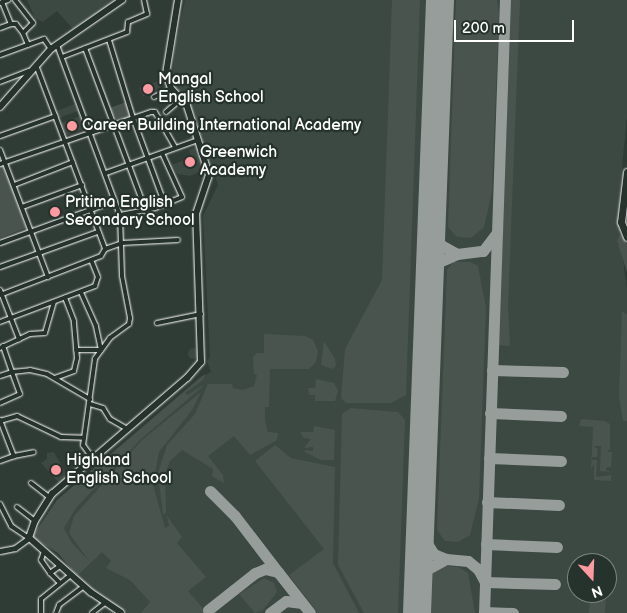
<!DOCTYPE html>
<html>
<head>
<meta charset="utf-8">
<style>
  body { margin:0 }
  #map { position:relative; width:627px; height:613px; overflow:hidden; background:#2f3b35; font-family:"Balsamiq Sans",sans-serif }
  div>[style] { position:absolute }
  [style*='--x'] { left:calc(var(--x)*1px); top:calc(var(--y)*1px); width:calc(var(--w)*1px); rotate:calc(var(--a)*1deg) }
  .built>* { inset:0; background:#3c4842 }
  .round { border-radius:50% }
  .green>* { inset:0; background:#4a544f }
  .taxiway>* { height:11px; margin:-5.5px; padding:0 5.5px; transform-origin:5.5px; border-radius:5.5px; background:#979d9a }
  .runway>* { height:28px; margin:-14px; padding:0 14px; transform-origin:14px; border-radius:14px; background:#979d9a }
  .roads { filter:drop-shadow(0 0 1px #fff) drop-shadow(0 0 1px #fff) }
  .minor>* { height:4px; margin:-2px; padding:0 2px; transform-origin:2px; border-radius:2px; background:#26332d }
  .tertiary>* { height:5px; margin:-2.5px; padding:0 2.5px; transform-origin:2.5px; border-radius:2.5px; background:#26332d }
  .secondary>* { height:5.5px; margin:-2.75px; padding:0 2.75px; transform-origin:2.75px; border-radius:2.75px; background:#26332d }
  .trunk>* { height:7px; margin:-3.5px; padding:0 3.5px; transform-origin:3.5px; border-radius:3.5px; background:#26332d }
  .dots>* { width:14px; height:14px; translate:-50% -50%; box-sizing:border-box; border:2px solid #26332d; border-radius:50% }
  span { translate:-50% -50%; white-space:nowrap; text-align:center; line-height:1.15; -webkit-text-stroke:4.5px #26332d; paint-order:stroke }
  .poi-label { font-size:16px; color:#fff }
  .left { translate:0 -50%; text-align:left }
  .north { position:absolute; left:567px; top:553px; width:50px; height:50px; box-sizing:border-box; background:#26332d; border:1px solid #7d8581; border-radius:50%; rotate:160deg; font-size:14px; font-weight:700; line-height:20px; text-align:center; color:#fff }
  .north::after { content:''; display:block; margin:auto; width:18px; height:22px; background:#ff9aa2; clip-path:polygon(50% 0,100% 100%,50% 72%,0 100%) }
  .scale { position:absolute; left:454px; top:20px; width:120px; height:22px; box-sizing:border-box; border:2px solid #fff; border-top:0; padding-left:6px; font-size:15px; line-height:18px; white-space:nowrap; color:#fff; -webkit-text-stroke:4px #26332d; paint-order:stroke }
</style>
</head>
<body>
<div id="map">
  <div class="built">
    <div style="clip-path:polygon(27px 0,119px 0,73px 29px,57px 11px,43px 22px,35px 18px)"></div>
    <div style="clip-path:polygon(evenodd,185px 0,627px 0,627px 117px,617px 216px,627px 289px,627px 613px,125px 613px,84px 583px,58px 553px,32px 537px,57px 500px,199px 378px,211px 372px,207px 361px,210px 357px,203px 216px,218px 185px,193px 112px,172px 83px,175px 46px,185px 0,577px 563px,607px 563px,607px 593px,577px 593px,577px 563px)"></div>
    <div style="clip-path:polygon(158px 81px,160px 88px,143px 97px,139px 88px)"></div>
    <div style="clip-path:polygon(75px 104px,78px 111px,59px 118px,56px 111px)"></div>
    <div style="clip-path:polygon(80px 116px,84px 129px,66px 135px,61px 123px)"></div>
    <div style="clip-path:polygon(198px 146px,206px 169px,190px 176px,177px 174px,172px 165px,191px 157px,189px 150px)"></div>
    <div class="round" style="left:187.5px;top:347.5px;width:11px;height:11px"></div>
    <div style="clip-path:polygon(54px 452px,68px 477px,60px 484px,41px 463px,47px 459px,47px 453px)"></div>
  </div>
  <div class="green">
    <div style="clip-path:polygon(392px 0,420px 0,406px 395px,391px 403px,346px 403px,341px 398px,345px 349px,382px 280px)"></div>
    <div style="clip-path:polygon(456px 0,497px 0,499px 13px,492px 192px,484px 227px,471px 238px,457px 237px,448px 227px)"></div>
    <div style="clip-path:polygon(511px 0,520px 0,508px 306px,510px 346px,499px 345px)"></div>
    <div style="clip-path:polygon(126px 102px,130px 117px,118px 122px,110px 108px)"></div>
    <div style="clip-path:polygon(3px 164px,26px 228px,0 238px,0 165px)"></div>
    <div style="clip-path:polygon(620px 234px,627px 244px,627px 272px,617px 241px)"></div>
    <div style="clip-path:polygon(453px 262px,470px 262px,478px 266px,486px 308px,479px 498px,470px 535px,458px 542px,445px 541px,437px 530px,447px 270px)"></div>
    <div style="clip-path:polygon(622px 311px,627px 315px,627px 421px,623px 421px,619px 396px)"></div>
    <div style="clip-path:polygon(264px 334px,305px 336px,313px 340px,318px 351px,316px 362px,309px 369px,270px 369px,269px 407px,265px 407px,265px 421px,268px 432px,278px 433px,277px 440px,250px 455px,234px 436px,208px 456px,223px 475px,224px 483px,212px 476px,213px 469px,182px 450px,170px 461px,165px 474px,166px 513px,163px 514px,158px 473px,167px 445px,195px 414px,208px 384px,232px 384px,233px 388px,243px 390px,254px 386px,257px 375px,254px 374px,253px 357px,257px 353px,264px 353px)"></div>
    <div style="clip-path:polygon(324px 341px,335px 359px,336px 366px,332px 369px,321px 365px)"></div>
    <div style="clip-path:polygon(205px 374px,203px 380px,185px 393px,188px 395px,203px 385px,201px 388px,141px 439px,76px 508px,64px 528px,72px 543px,89px 561px,69px 533px,74px 516px,142px 440px,201px 392px,192px 410px,159px 452px,153px 485px,165px 528px,169px 526px,167px 516px,182px 537px,177px 543px,206px 577px,188px 591px,207px 613px,141px 613px,150px 602px,130px 580px,106px 568px,111px 561px,102px 552px,77px 576px,58px 553px,32px 537px,57px 500px)"></div>
    <div style="clip-path:polygon(316px 379px,334px 383px,338px 391px,335px 401px,315px 401px,315px 395px,309px 395px,308px 388px,315px 388px)"></div>
    <div style="clip-path:polygon(351px 408px,398px 412px,405px 420px,398px 613px,364px 613px,338px 565px,342px 414px)"></div>
    <div style="clip-path:polygon(581px 419px,605px 421px,610px 424px,610px 449px,607px 452px,612px 452px,611px 467px,607px 467px,606px 470px,611px 472px,600px 471px,601px 446px,593px 446px,598px 449px,597px 457px,592px 457px,592px 460px,597px 460px,596px 477px,611px 475px,611px 481px,594px 480px,594px 464px,591px 469px,593px 427px,579px 426px)"></div>
    <div style="clip-path:polygon(314px 426px,335px 430px,334px 460px,321px 460px,305px 452px,305px 450px,313px 451px,313px 447px,304px 448px,311px 439px,304px 438px,300px 432px,313px 432px)"></div>
    <div style="clip-path:polygon(275px 445px,291px 458px,335px 467px,333px 563px,359px 613px,318px 613px,289px 575px,324px 549px,255px 461px)"></div>
    <div style="clip-path:polygon(445px 566px,458px 567px,468px 573px,475px 613px,430px 613px,431px 576px,437px 568px)"></div>
    <div style="clip-path:polygon(264px 578px,274px 583px,277px 592px,263px 610px,255px 613px,239px 594px)"></div>
    <div style="clip-path:polygon(590px 593px,606px 593px,605px 613px,589px 613px)"></div>
  </div>
  <div class="taxiway">
    <div style="--x:431;--y:228;--w:20;--a:60"></div>
    <div style="--x:441;--y:245;--w:18;--a:29"></div>
    <div style="--x:457;--y:254;--w:26;--a:-7"></div>
    <div style="--x:483;--y:251;--w:21;--a:-53"></div>
    <div style="--x:430;--y:277;--w:17;--a:-59"></div>
    <div style="--x:439;--y:262;--w:20;--a:-24"></div>
    <div style="--x:492;--y:370;--w:71;--a:1.6"></div>
    <div style="--x:490;--y:413;--w:71;--a:2.4"></div>
    <div style="--x:489;--y:458;--w:72;--a:2.4"></div>
    <div style="--x:210;--y:491;--w:35;--a:45"></div>
    <div style="--x:235;--y:516;--w:71;--a:52.5"></div>
    <div style="--x:487;--y:502;--w:72;--a:2.4"></div>
    <div style="--x:420;--y:532;--w:26;--a:58"></div>
    <div style="--x:434;--y:554;--w:13;--a:23"></div>
    <div style="--x:446;--y:559;--w:22;--a:5"></div>
    <div style="--x:468;--y:561;--w:13;--a:39"></div>
    <div style="--x:478;--y:569;--w:15;--a:62"></div>
    <div style="--x:485;--y:582;--w:70;--a:1.6"></div>
    <div style="--x:486;--y:544;--w:71;--a:2.4"></div>
    <div style="--x:418;--y:585;--w:17;--a:-62"></div>
    <div style="--x:426;--y:570;--w:23;--a:-29"></div>
    <div style="--x:208;--y:610;--w:60;--a:-38.2"></div>
    <div style="--x:255;--y:573;--w:11;--a:-22"></div>
    <div style="--x:265;--y:569;--w:13;--a:13"></div>
    <div style="--x:278;--y:572;--w:52;--a:52"></div>
    <div style="--x:484;--y:612;--w:29;--a:2"></div>
    <div style="--x:270;--y:613;--w:20;--a:-37"></div>
    <div style="--x:286;--y:601;--w:16;--a:7"></div>
    <div style="--x:484;--y:613;--w:613;--a:-88.04"></div>
  </div>
  <div class="runway">
    <div style="--x:417;--y:613;--w:613;--a:-87.85"></div>
  </div>
  <div class="roads">
    <div class="minor">
      <div style="--x:15;--y:0;--w:29;--a:52"></div>
      <div style="--x:33;--y:23;--w:14;--a:135"></div>
      <div style="--x:23;--y:33;--w:13;--a:67"></div>
      <div style="--x:2;--y:2;--w:24;--a:68"></div>
      <div style="--x:11;--y:24;--w:5;--a:0"></div>
      <div style="--x:16;--y:24;--w:11;--a:52"></div>
      <div style="--x:0;--y:3;--w:9;--a:-21"></div>
      <div style="--x:0;--y:28;--w:12;--a:-20"></div>
      <div style="--x:109;--y:40;--w:82;--a:72.9"></div>
      <div style="--x:133;--y:118;--w:93;--a:69.8"></div>
      <div style="--x:57;--y:45;--w:181;--a:69.7"></div>
      <div style="--x:120;--y:215;--w:61;--a:88.1"></div>
      <div style="--x:122;--y:276;--w:43;--a:79.2"></div>
      <div style="--x:130;--y:318;--w:6;--a:99"></div>
      <div style="--x:129;--y:324;--w:24;--a:144"></div>
      <div style="--x:110;--y:338;--w:26;--a:126"></div>
      <div style="--x:95;--y:359;--w:87;--a:97.9"></div>
      <div style="--x:83;--y:445;--w:17;--a:54"></div>
      <div style="--x:85;--y:48;--w:174;--a:69.5"></div>
      <div style="--x:0;--y:55;--w:47;--a:-20"></div>
      <div style="--x:44;--y:39;--w:12;--a:55"></div>
      <div style="--x:62;--y:57;--w:70;--a:-21"></div>
      <div style="--x:127;--y:32;--w:10;--a:-84"></div>
      <div style="--x:128;--y:22;--w:21;--a:-23"></div>
      <div style="--x:147;--y:14;--w:14;--a:-102"></div>
      <div style="--x:36;--y:65;--w:197;--a:69.4"></div>
      <div style="--x:0;--y:82;--w:31;--a:-21"></div>
      <div style="--x:154;--y:97;--w:19;--a:-25"></div>
      <div style="--x:166;--y:112;--w:18;--a:-41"></div>
      <div style="--x:0;--y:136;--w:59;--a:-19.7"></div>
      <div style="--x:0;--y:150;--w:136;--a:69.3"></div>
      <div style="--x:0;--y:164;--w:160;--a:-19"></div>
      <div style="--x:151;--y:112;--w:4;--a:0"></div>
      <div style="--x:155;--y:112;--w:40;--a:60.3"></div>
      <div style="--x:106;--y:173;--w:98;--a:-19.7"></div>
      <div style="--x:14;--y:185;--w:63;--a:-21.3"></div>
      <div style="--x:22;--y:207;--w:64;--a:-20.1"></div>
      <div style="--x:120;--y:215;--w:36;--a:-11"></div>
      <div style="--x:155;--y:208;--w:29;--a:-22"></div>
      <div style="--x:182;--y:197;--w:48;--a:-114.4"></div>
      <div style="--x:0;--y:243;--w:122;--a:-20.1"></div>
      <div style="--x:0;--y:267;--w:104;--a:-19.7"></div>
      <div style="--x:0;--y:290;--w:53;--a:68.8"></div>
      <div style="--x:0;--y:295;--w:108;--a:-21.1"></div>
      <div style="--x:101;--y:256;--w:8;--a:-60"></div>
      <div style="--x:105;--y:249;--w:18;--a:-19"></div>
      <div style="--x:122;--y:243;--w:56;--a:-3.1"></div>
      <div style="--x:0;--y:322;--w:102;--a:-20.8"></div>
      <div style="--x:95;--y:286;--w:9;--a:-72"></div>
      <div style="--x:98;--y:277;--w:18;--a:-112"></div>
      <div style="--x:157;--y:323;--w:45;--a:-11.6"></div>
      <div style="--x:3;--y:346;--w:28;--a:71"></div>
      <div style="--x:12;--y:372;--w:18;--a:-6"></div>
      <div style="--x:30;--y:370;--w:17;--a:13"></div>
      <div style="--x:47;--y:374;--w:50;--a:30.2"></div>
      <div style="--x:0;--y:348;--w:33;--a:-25"></div>
      <div style="--x:30;--y:334;--w:15;--a:-4"></div>
      <div style="--x:45;--y:333;--w:32;--a:-74"></div>
      <div style="--x:76;--y:350;--w:25;--a:0"></div>
      <div style="--x:101;--y:350;--w:25;--a:-102"></div>
      <div style="--x:96;--y:326;--w:37;--a:-114"></div>
      <div style="--x:0;--y:376;--w:13;--a:-18"></div>
      <div style="--x:12;--y:372;--w:23;--a:70"></div>
      <div style="--x:20;--y:394;--w:22;--a:156"></div>
      <div style="--x:55;--y:378;--w:20;--a:-20"></div>
      <div style="--x:74;--y:371;--w:13;--a:-77"></div>
      <div style="--x:77;--y:358;--w:37;--a:-95"></div>
      <div style="--x:74;--y:321;--w:25;--a:-111"></div>
      <div style="--x:90;--y:404;--w:14;--a:17"></div>
      <div style="--x:103;--y:408;--w:13;--a:58"></div>
      <div style="--x:110;--y:419;--w:20;--a:30"></div>
      <div style="--x:0;--y:420;--w:39;--a:69"></div>
      <div style="--x:14;--y:456;--w:15;--a:160"></div>
      <div style="--x:0;--y:421;--w:18;--a:-16"></div>
      <div style="--x:17;--y:416;--w:49;--a:25.5"></div>
      <div style="--x:61;--y:437;--w:23;--a:2"></div>
      <div style="--x:14;--y:456;--w:20;--a:-11"></div>
      <div style="--x:31;--y:483;--w:23;--a:38"></div>
      <div style="--x:0;--y:504;--w:25;--a:63"></div>
      <div style="--x:11;--y:526;--w:22;--a:34"></div>
      <div style="--x:17;--y:507;--w:23;--a:38"></div>
      <div style="--x:44;--y:551;--w:9;--a:108"></div>
      <div style="--x:41;--y:560;--w:16;--a:55"></div>
      <div style="--x:50;--y:573;--w:12;--a:-35"></div>
      <div style="--x:50;--y:573;--w:14;--a:45"></div>
      <div style="--x:41;--y:613;--w:14;--a:-90"></div>
      <div style="--x:41;--y:599;--w:38;--a:-39"></div>
      <div style="--x:56;--y:613;--w:9;--a:-69"></div>
      <div style="--x:59;--y:605;--w:30;--a:-37"></div>
      <div style="--x:92;--y:613;--w:18;--a:-38"></div>
    </div>
    <div class="tertiary">
      <div style="--x:0;--y:551;--w:15;--a:-11"></div>
      <div style="--x:15;--y:548;--w:17;--a:-36"></div>
    </div>
    <div class="secondary">
      <div style="--x:0;--y:107;--w:77;--a:-48.7"></div>
      <div style="--x:51;--y:49;--w:86;--a:-34.6"></div>
      <div style="--x:121;--y:613;--w:36;--a:-146"></div>
      <div style="--x:91;--y:593;--w:83;--a:-138.4"></div>
      <div style="--x:29;--y:538;--w:18;--a:-71"></div>
      <div style="--x:35;--y:521;--w:32;--a:-58"></div>
      <div style="--x:52;--y:494;--w:178;--a:-40.7"></div>
      <div style="--x:187;--y:378;--w:21;--a:-49"></div>
      <div style="--x:201;--y:362;--w:148;--a:-91.9"></div>
      <div style="--x:196;--y:214;--w:41;--a:-71.6"></div>
      <div style="--x:209;--y:175;--w:72;--a:-107.7"></div>
      <div style="--x:187;--y:106;--w:23;--a:-133"></div>
      <div style="--x:171;--y:89;--w:16;--a:-108"></div>
      <div style="--x:166;--y:74;--w:75;--a:-80.8"></div>
    </div>
    <div class="trunk">
      <div style="--x:627;--y:172;--w:50;--a:96.8"></div>
      <div style="--x:621;--y:222;--w:16;--a:68"></div>
    </div>
  </div>
  <div class="dots">
    <div style="left:148px;top:89px;background:#ff9aa2"></div>
    <div style="left:72px;top:126px;background:#ff9aa2"></div>
    <div style="left:190px;top:162px;background:#ff9aa2"></div>
    <div style="left:55px;top:212px;background:#ff9aa2"></div>
    <div style="left:56px;top:470px;background:#ff9aa2"></div>
  </div>
  <div class="poi-label">
    <span class="left" style="left:158px;top:89px">Mangal<br>English School</span>
    <span class="left" style="left:82px;top:126px">Career Building International Academy</span>
    <span class="left" style="left:200px;top:162px">Greenwich<br>Academy</span>
    <span class="left" style="left:65px;top:212px">Pritima English<br>Secondary School</span>
    <span class="left" style="left:66px;top:470px">Highland<br>English School</span>
  </div>
  <div class="north">N</div>
  <div class="scale">200 m</div>
</div>
</body>
</html>
